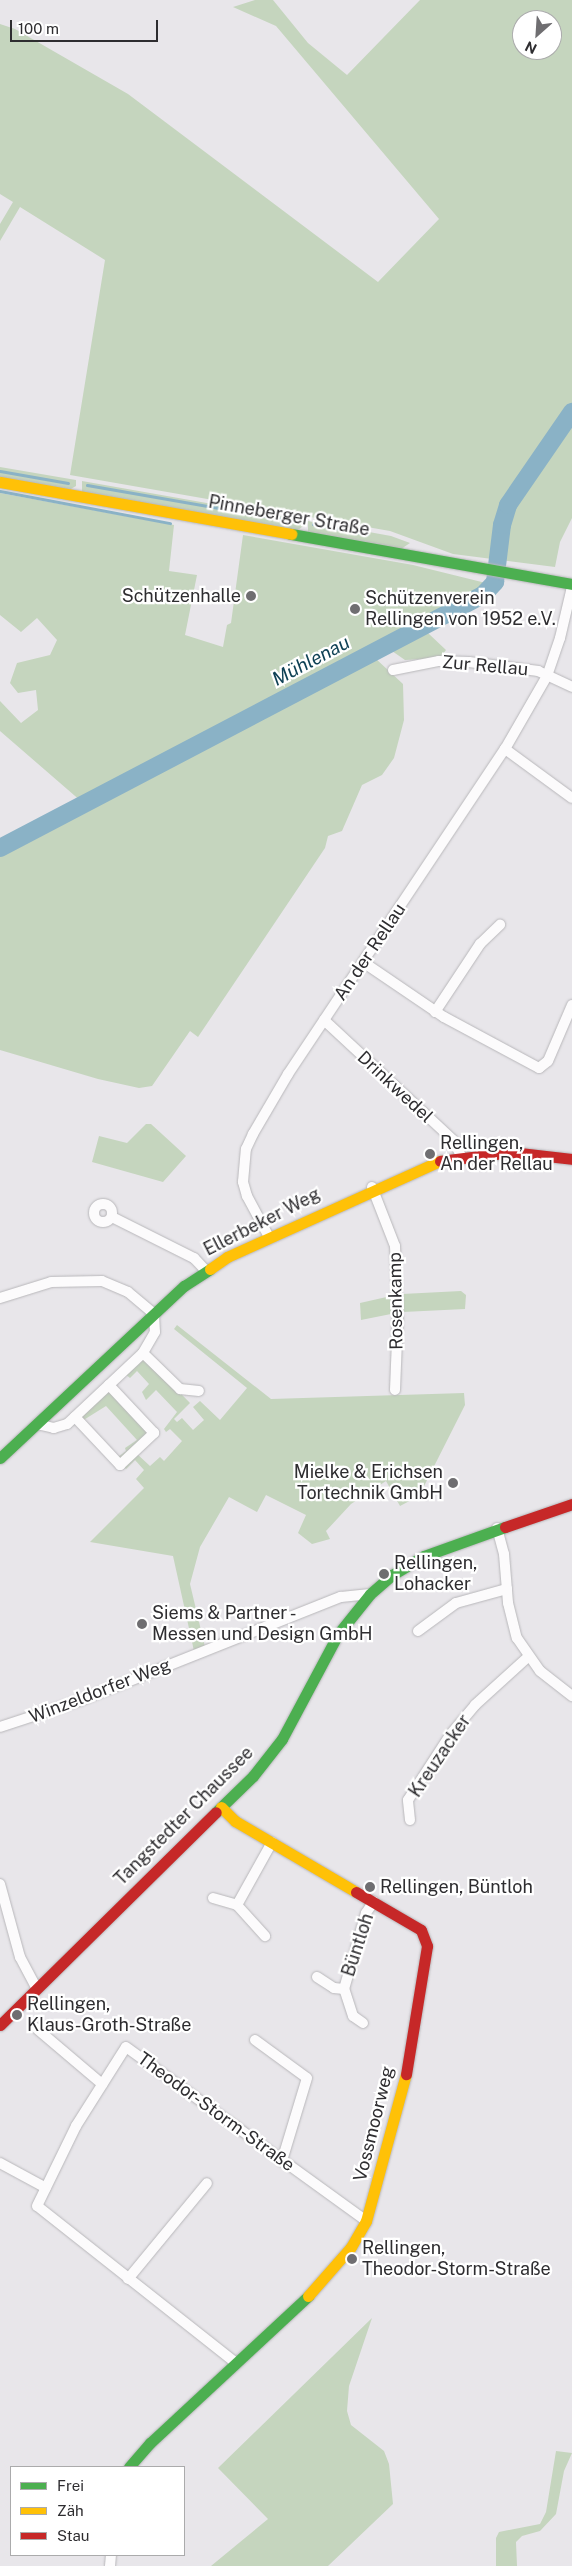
<!DOCTYPE html>
<html>
<head>
<meta charset="utf-8">
<style>
  body { margin:0 }
  #map { position:relative; width:572px; height:2566px; overflow:hidden; background:#e8e6ea; font-family:"Public Sans",sans-serif }
  div>[style] { position:absolute }
  [style*='--x'] { left:calc(var(--x)*1px); top:calc(var(--y)*1px); width:calc(var(--w)*1px); rotate:calc(var(--a)*1deg) }
  .green>* { inset:0; background:#c5d5be }
  .stream>* { height:3px; margin:-1.5px; padding:0 1.5px; transform-origin:1.5px; border-radius:1.5px; background:#8ab2c6 }
  .river>* { height:18px; margin:-9px; padding:0 9px; transform-origin:9px; border-radius:9px; background:#8ab2c6 }
  .roads { filter:drop-shadow(0 0 1px #b8b7ba) drop-shadow(0 0 1px #b8b7ba) }
  .street>* { height:10px; margin:-5px; padding:0 5px; transform-origin:5px; border-radius:5px; background:#fcfbfc }
  .street>.ring { margin:-5px; padding:0; box-sizing:content-box; background:none; border:10px solid #fcfbfc; border-radius:50% }
  .fast>* { height:11px; margin:-5.5px; padding:0 5.5px; transform-origin:5.5px; border-radius:5.5px; background:#4caf50 }
  .slow>* { height:11px; margin:-5.5px; padding:0 5.5px; transform-origin:5.5px; border-radius:5.5px; background:#ffc107 }
  .jam>* { height:11px; margin:-5.5px; padding:0 5.5px; transform-origin:5.5px; border-radius:5.5px; background:#c62828 }
  .dots>* { width:14px; height:14px; translate:-50% -50%; box-sizing:border-box; border:2px solid #fff; border-radius:50% }
  span { translate:-50% -50%; white-space:nowrap; text-align:center; line-height:1.15; -webkit-text-stroke:4.5px #fff; paint-order:stroke }
  .street-label { font-size:18px; color:#2e2d30 }
  .poi-label { font-size:18px; color:#2e2d30 }
  .right { translate:-100% -50%; text-align:right }
  .left { translate:0 -50%; text-align:left }
  .water-label { font-size:19px; color:#0f4155; font-style:italic }
  .legend { position:absolute; left:10px; top:2466px; width:175px; height:90px; box-sizing:border-box; background:#fff; border:1px solid #ababac; margin:0; padding:6px 9px; list-style:none; font-size:15px; color:#2e2d30 }
  .legend li { display:flex; align-items:center; gap:10px; height:25px }
  .legend b { width:25px; border:1px solid #ababac }
  .north { position:absolute; left:512px; top:10px; width:50px; height:50px; box-sizing:border-box; background:#fff; border:1px solid #ababac; border-radius:50%; rotate:206deg; font-size:14px; font-weight:700; line-height:20px; text-align:center; color:#2e2d30 }
  .north::after { content:''; display:block; margin:auto; width:18px; height:22px; background:#6f6e71; clip-path:polygon(50% 0,100% 100%,50% 72%,0 100%) }
  .scale { position:absolute; left:10px; top:20px; width:148px; height:22px; box-sizing:border-box; border:2px solid #2e2d30; border-top:0; padding-left:6px; font-size:15px; line-height:18px; white-space:nowrap; color:#2e2d30; -webkit-text-stroke:4px #fff; paint-order:stroke }
</style>
</head>
<body>
<div id="map">
  <div class="green">
    <div style="clip-path:polygon(evenodd,255px 0,273px 0,308px 43px,347px 75px,420px 0,572px 0,572px 518px,560px 542px,555px 567px,453px 554px,390px 531px,70px 475px,105px 260px,20px 207px,0 241px,0 224px,13px 202px,0 194px,0 24px,15px 29px,128px 94px,378px 282px,439px 219px,276px 26px,233px 7px,255px 0,522px 20px,552px 20px,552px 50px,522px 50px,522px 20px)"></div>
    <div style="clip-path:polygon(0 467px,76px 480px,76px 486px,69px 490px,0 477px)"></div>
    <div style="clip-path:polygon(82px 481px,303px 520px,303px 526px,298px 530px,82px 492px)"></div>
    <div style="clip-path:polygon(0 493px,174px 525px,169px 571px,197px 575px,185px 635px,223px 647px,227px 625px,231px 623px,243px 535px,413px 565px,502px 587px,484px 604px,428px 633px,446px 650px,440px 658px,405px 660px,392px 651px,375px 658px,403px 684px,404px 720px,394px 758px,382px 775px,362px 785px,342px 831px,328px 836px,325px 848px,198px 1037px,190px 1031px,152px 1086px,139px 1088px,98px 1079px,0 1050px,0 852px,256px 722px,252px 714px,82px 802px,0 731px,0 701px,21px 723px,38px 710px,36px 690px,18px 693px,10px 683px,17px 663px,50px 655px,57px 640px,37px 618px,21px 632px,0 615px)"></div>
    <div style="clip-path:polygon(308px 521px,391px 536px,410px 543px,401px 549px,308px 532px)"></div>
    <div style="clip-path:polygon(146px 1124px,151px 1124px,186px 1156px,163px 1182px,92px 1162px,99px 1136px,127px 1143px)"></div>
    <div style="clip-path:polygon(461px 1291px,466px 1295px,465px 1309px,403px 1312px,402px 1294px)"></div>
    <div style="clip-path:polygon(391px 1296px,391px 1314px,361px 1320px,360px 1303px)"></div>
    <div style="clip-path:polygon(177px 1325px,271px 1399px,464px 1393px,465px 1405px,419px 1496px,400px 1506px,386px 1481px,351px 1504px,326px 1531px,330px 1539px,312px 1544px,298px 1533px,306px 1515px,266px 1495px,257px 1512px,229px 1497px,200px 1547px,190px 1584px,205px 1647px,194px 1651px,173px 1556px,90px 1542px,144px 1488px,136px 1479px,144px 1470px,135px 1460px,126px 1469px,123px 1466px,136px 1453px,150px 1466px,160px 1457px,164px 1461px,182px 1441px,170px 1429px,166px 1432px,164px 1429px,177px 1412px,156px 1390px,146px 1400px,142px 1392px,149px 1384px,137px 1371px,130px 1378px,125px 1374px,141px 1360px,148px 1360px,190px 1403px,174px 1419px,177px 1422px,182px 1418px,193px 1430px,204px 1420px,193px 1407px,200px 1401px,220px 1420px,247px 1388px,174px 1329px)"></div>
    <div style="clip-path:polygon(106px 1392px,110px 1392px,149px 1433px,121px 1459px,118px 1457px,126px 1451px,125px 1448px,137px 1440px,106px 1406px,82px 1421px,82px 1417px)"></div>
    <div style="clip-path:polygon(372px 2318px,349px 2386px,347px 2411px,351px 2425px,384px 2451px,389px 2464px,393px 2504px,328px 2566px,211px 2566px,268px 2519px,218px 2468px)"></div>
    <div style="clip-path:polygon(556px 2451px,572px 2453px,564px 2471px,556px 2514px,540px 2531px,522px 2536px,516px 2542px,517px 2566px,496px 2566px,496px 2538px,499px 2532px,540px 2524px,546px 2512px)"></div>
  </div>
  <div class="stream">
    <div style="--x:0;--y:471;--w:69;--a:10"></div>
    <div style="--x:87;--y:485;--w:210;--a:9.9"></div>
    <div style="--x:0;--y:491;--w:173;--a:10.7"></div>
    <div style="--x:313;--y:524;--w:55;--a:10.5"></div>
    <div style="--x:493;--y:554;--w:7;--a:0"></div>
  </div>
  <div class="river">
    <div style="--x:0;--y:848;--w:545;--a:-27.65"></div>
    <div style="--x:483;--y:595;--w:18;--a:-47"></div>
    <div style="--x:495;--y:582;--w:57;--a:-83"></div>
    <div style="--x:502;--y:525;--w:21;--a:-73"></div>
    <div style="--x:508;--y:505;--w:113;--a:-55.5"></div>
  </div>
  <div class="roads">
    <div class="street">
      <div style="--x:393;--y:670;--w:47;--a:-11.1"></div>
      <div style="--x:439;--y:661;--w:30;--a:2"></div>
      <div style="--x:469;--y:662;--w:70;--a:7.4"></div>
      <div style="--x:538;--y:671;--w:38;--a:25"></div>
      <div style="--x:505;--y:749;--w:83;--a:36.2"></div>
      <div style="--x:363;--y:962;--w:98;--a:34.2"></div>
      <div style="--x:444;--y:1017;--w:108;--a:28.2"></div>
      <div style="--x:539;--y:1068;--w:11;--a:-38"></div>
      <div style="--x:548;--y:1061;--w:61;--a:-66.8"></div>
      <div style="--x:435;--y:1012;--w:82;--a:-56.5"></div>
      <div style="--x:480;--y:944;--w:28;--a:-44"></div>
      <div style="--x:324;--y:1020;--w:176;--a:42.9"></div>
      <div style="--x:453;--y:1140;--w:18;--a:63"></div>
      <div style="--x:372;--y:1187;--w:63;--a:68.7"></div>
      <div style="--x:395;--y:1246;--w:69;--a:87.5"></div>
      <div style="--x:398;--y:1315;--w:75;--a:92.3"></div>
      <div class="ring" style="left:94px;top:1204px;width:8px;height:8px"></div>
      <div style="--x:112;--y:1217;--w:92;--a:26.6"></div>
      <div style="--x:194;--y:1258;--w:16;--a:47"></div>
      <div style="--x:269;--y:1237;--w:47;--a:-118.2"></div>
      <div style="--x:247;--y:1196;--w:15;--a:-106"></div>
      <div style="--x:243;--y:1182;--w:33;--a:-85"></div>
      <div style="--x:246;--y:1149;--w:17;--a:-65"></div>
      <div style="--x:253;--y:1134;--w:69;--a:-59.7"></div>
      <div style="--x:288;--y:1074;--w:391;--a:-56.3"></div>
      <div style="--x:505;--y:749;--w:84;--a:-60.1"></div>
      <div style="--x:547;--y:676;--w:40;--a:-71.1"></div>
      <div style="--x:560;--y:638;--w:52;--a:-76.8"></div>
      <div style="--x:0;--y:1298;--w:53;--a:-17.4"></div>
      <div style="--x:51;--y:1282;--w:51;--a:-1.1"></div>
      <div style="--x:102;--y:1281;--w:28;--a:23"></div>
      <div style="--x:128;--y:1292;--w:34;--a:40"></div>
      <div style="--x:154;--y:1314;--w:18;--a:87"></div>
      <div style="--x:155;--y:1332;--w:24;--a:120"></div>
      <div style="--x:143;--y:1353;--w:104;--a:136.9"></div>
      <div style="--x:67;--y:1424;--w:14;--a:163"></div>
      <div style="--x:54;--y:1428;--w:17;--a:-167"></div>
      <div style="--x:143;--y:1353;--w:52;--a:44.2"></div>
      <div style="--x:180;--y:1389;--w:19;--a:6"></div>
      <div style="--x:75;--y:1417;--w:66;--a:46.8"></div>
      <div style="--x:120;--y:1465;--w:47;--a:-43.3"></div>
      <div style="--x:154;--y:1433;--w:66;--a:-133.2"></div>
      <div style="--x:497;--y:1528;--w:27;--a:75"></div>
      <div style="--x:504;--y:1554;--w:49;--a:85.3"></div>
      <div style="--x:508;--y:1603;--w:36;--a:76"></div>
      <div style="--x:517;--y:1638;--w:40;--a:55.1"></div>
      <div style="--x:540;--y:1671;--w:41;--a:38"></div>
      <div style="--x:418;--y:1631;--w:47;--a:-36.4"></div>
      <div style="--x:456;--y:1603;--w:53;--a:-15.4"></div>
      <div style="--x:0;--y:1727;--w:83;--a:-18.2"></div>
      <div style="--x:79;--y:1701;--w:282;--a:-21.7"></div>
      <div style="--x:341;--y:1597;--w:29;--a:-6"></div>
      <div style="--x:410;--y:1820;--w:20;--a:-96"></div>
      <div style="--x:408;--y:1800;--w:77;--a:-57.1"></div>
      <div style="--x:450;--y:1735;--w:39;--a:-50"></div>
      <div style="--x:475;--y:1705;--w:72;--a:-42.2"></div>
      <div style="--x:0;--y:1884;--w:76;--a:74.7"></div>
      <div style="--x:20;--y:1957;--w:36;--a:62"></div>
      <div style="--x:213;--y:1898;--w:25;--a:16"></div>
      <div style="--x:237;--y:1905;--w:72;--a:-60.9"></div>
      <div style="--x:237;--y:1905;--w:42;--a:47.9"></div>
      <div style="--x:317;--y:1977;--w:20;--a:33"></div>
      <div style="--x:334;--y:1988;--w:10;--a:6"></div>
      <div style="--x:363;--y:2023;--w:12;--a:-145"></div>
      <div style="--x:353;--y:2016;--w:28;--a:-108"></div>
      <div style="--x:344;--y:1989;--w:79;--a:-73.9"></div>
      <div style="--x:366;--y:1913;--w:14;--a:-56"></div>
      <div style="--x:36;--y:2028;--w:87;--a:40.3"></div>
      <div style="--x:255;--y:2040;--w:64;--a:36.2"></div>
      <div style="--x:307;--y:2078;--w:87;--a:106.8"></div>
      <div style="--x:0;--y:2163;--w:52;--a:28.5"></div>
      <div style="--x:128;--y:2279;--w:124;--a:-50.5"></div>
      <div style="--x:236;--y:2363;--w:253;--a:-141.7"></div>
      <div style="--x:37;--y:2206;--w:89;--a:-64"></div>
      <div style="--x:76;--y:2126;--w:93;--a:-57.7"></div>
      <div style="--x:126;--y:2047;--w:296;--a:35.9"></div>
      <div style="--x:110;--y:2566;--w:11;--a:-85"></div>
    </div>
    <div class="fast">
      <div style="--x:291;--y:534;--w:285;--a:10.1"></div>
      <div style="--x:0;--y:1458;--w:252;--a:-43.1"></div>
      <div style="--x:184;--y:1286;--w:31;--a:-33"></div>
      <div style="--x:216;--y:1812;--w:52;--a:-44.2"></div>
      <div style="--x:253;--y:1776;--w:47;--a:-51.9"></div>
      <div style="--x:282;--y:1739;--w:119;--a:-61.9"></div>
      <div style="--x:338;--y:1634;--w:51;--a:-51.3"></div>
      <div style="--x:370;--y:1594;--w:29;--a:-41"></div>
      <div style="--x:392;--y:1575;--w:37;--a:-31"></div>
      <div style="--x:424;--y:1556;--w:86;--a:-19.7"></div>
      <div style="--x:129;--y:2467;--w:32;--a:-49"></div>
      <div style="--x:150;--y:2443;--w:216;--a:-42.9"></div>
    </div>
    <div class="slow">
      <div style="--x:0;--y:482;--w:296;--a:10.1"></div>
      <div style="--x:210;--y:1269;--w:21;--a:-35"></div>
      <div style="--x:227;--y:1257;--w:234;--a:-24.3"></div>
      <div style="--x:221;--y:1807;--w:20;--a:45"></div>
      <div style="--x:235;--y:1821;--w:140;--a:30.4"></div>
      <div style="--x:308;--y:2296;--w:65;--a:-48.7"></div>
      <div style="--x:351;--y:2247;--w:30;--a:-60"></div>
      <div style="--x:366;--y:2221;--w:152;--a:-74.8"></div>
    </div>
    <div class="jam">
      <div style="--x:440;--y:1161;--w:72;--a:-7.2"></div>
      <div style="--x:511;--y:1152;--w:61;--a:6.5"></div>
      <div style="--x:505;--y:1527;--w:71;--a:-18.9"></div>
      <div style="--x:356;--y:1892;--w:75;--a:30.3"></div>
      <div style="--x:421;--y:1930;--w:17;--a:69"></div>
      <div style="--x:427;--y:1946;--w:130;--a:99.3"></div>
      <div style="--x:0;--y:2025;--w:303;--a:-44.6"></div>
    </div>
  </div>
  <div class="dots">
    <div style="left:251px;top:596px;background:#6f6e71"></div>
    <div style="left:355px;top:609px;background:#6f6e71"></div>
    <div style="left:430px;top:1154px;background:#6f6e71"></div>
    <div style="left:453px;top:1483px;background:#6f6e71"></div>
    <div style="left:384px;top:1574px;background:#6f6e71"></div>
    <div style="left:142px;top:1624px;background:#6f6e71"></div>
    <div style="left:370px;top:1887px;background:#6f6e71"></div>
    <div style="left:17px;top:2015px;background:#6f6e71"></div>
    <div style="left:352px;top:2259px;background:#6f6e71"></div>
  </div>
  <div class="street-label">
    <span style="left:289px;top:516px;rotate:10deg">Pinneberger Straße</span>
    <span style="left:485px;top:666px;rotate:5deg">Zur Rellau</span>
    <span style="left:370px;top:952px;rotate:-56deg">An der Rellau</span>
    <span style="left:395px;top:1087px;rotate:43deg">Drinkwedel</span>
    <span style="left:262px;top:1222px;rotate:-27deg">Ellerbeker Weg</span>
    <span style="left:396px;top:1301px;rotate:-91deg">Rosenkamp</span>
    <span style="left:100px;top:1691px;rotate:-21deg">Winzeldorfer Weg</span>
    <span style="left:440px;top:1756px;rotate:-56deg">Kreuzacker</span>
    <span style="left:184px;top:1816px;rotate:-45deg">Tangstedter Chaussee</span>
    <span style="left:358px;top:1945px;rotate:-72deg">Büntloh</span>
    <span style="left:216px;top:2112px;rotate:36deg">Theodor-Storm-Straße</span>
    <span style="left:374px;top:2124px;rotate:-76deg">Vossmoorweg</span>
  </div>
  <div class="poi-label">
    <span class="right" style="left:241px;top:596px">Schützenhalle</span>
    <span class="left" style="left:365px;top:609px">Schützenverein<br>Rellingen von 1952 e.V.</span>
    <span class="left" style="left:440px;top:1154px">Rellingen,<br>An der Rellau</span>
    <span class="right" style="left:443px;top:1483px">Mielke &amp; Erichsen<br>Tortechnik GmbH</span>
    <span class="left" style="left:394px;top:1574px">Rellingen,<br>Lohacker</span>
    <span class="left" style="left:152px;top:1624px">Siems &amp; Partner -<br>Messen und Design GmbH</span>
    <span class="left" style="left:380px;top:1887px">Rellingen, Büntloh</span>
    <span class="left" style="left:27px;top:2015px">Rellingen,<br>Klaus-Groth-Straße</span>
    <span class="left" style="left:362px;top:2259px">Rellingen,<br>Theodor-Storm-Straße</span>
  </div>
  <div class="water-label">
    <span style="left:311px;top:661px;rotate:-28deg">Mühlenau</span>
  </div>
  <ul class="legend">
  <li><b style="height:6px;background:#4caf50"></b>Frei</li>
  <li><b style="height:6px;background:#ffc107"></b>Zäh</li>
  <li><b style="height:6px;background:#c62828"></b>Stau</li>
  </ul>
  <div class="north">N</div>
  <div class="scale">100 m</div>
</div>
</body>
</html>
